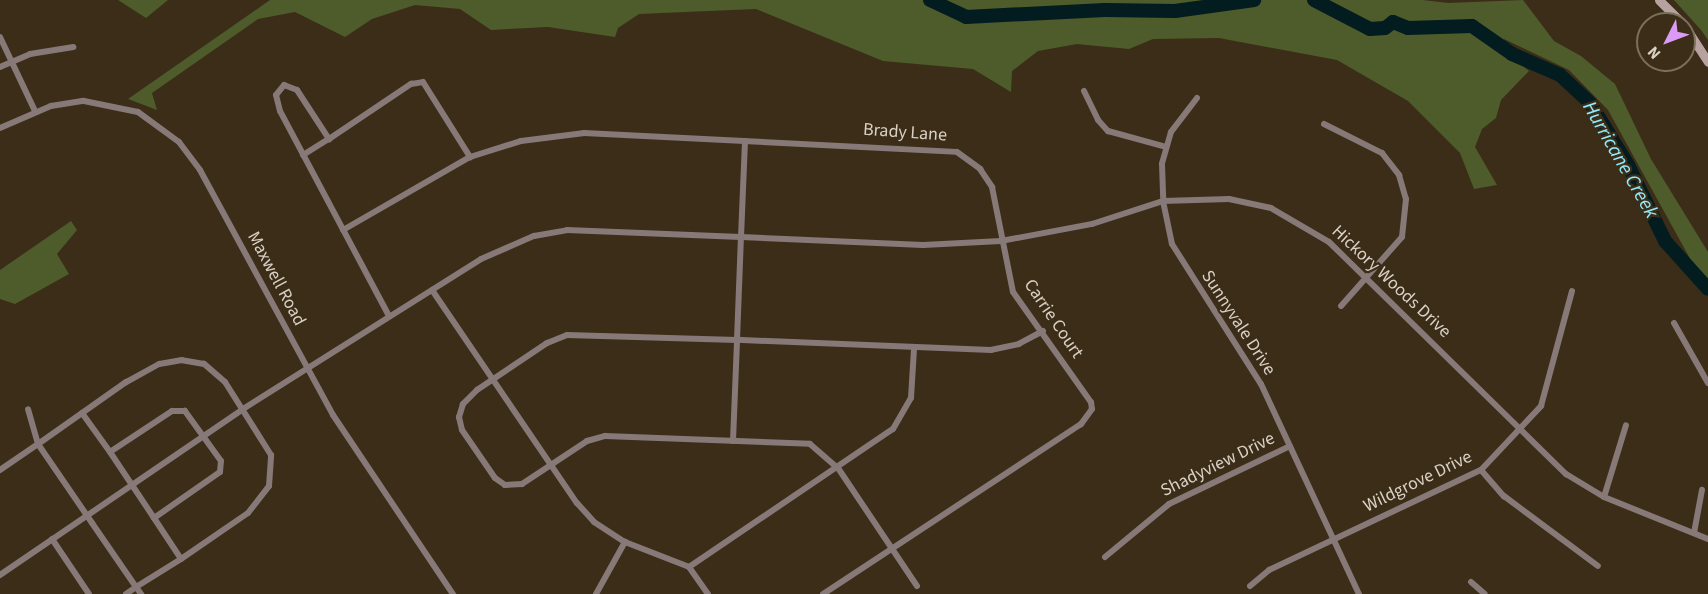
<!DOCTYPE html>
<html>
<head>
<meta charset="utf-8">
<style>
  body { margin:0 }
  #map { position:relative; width:1708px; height:594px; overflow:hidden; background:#3b2d18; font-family:"Source Sans 3",sans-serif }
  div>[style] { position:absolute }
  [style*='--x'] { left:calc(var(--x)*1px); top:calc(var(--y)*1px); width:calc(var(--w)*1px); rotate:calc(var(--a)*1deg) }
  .green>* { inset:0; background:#4d5c2a }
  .river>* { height:14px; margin:-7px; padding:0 7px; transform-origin:7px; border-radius:7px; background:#031c20 }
  .minor>* { height:6px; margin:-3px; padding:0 3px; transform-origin:3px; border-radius:3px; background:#867977 }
  .secondary>* { height:9px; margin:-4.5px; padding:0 4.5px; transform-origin:4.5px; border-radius:4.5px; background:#b8a29f }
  span { translate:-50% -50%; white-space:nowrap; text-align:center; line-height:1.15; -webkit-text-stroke:4.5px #3b2d18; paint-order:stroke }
  .street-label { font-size:18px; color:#dad1c5 }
  .water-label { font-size:20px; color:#93ecfc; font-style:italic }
  .north { position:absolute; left:1636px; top:12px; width:60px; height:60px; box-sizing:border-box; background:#3b2d18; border:2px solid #7b6f5d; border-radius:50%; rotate:228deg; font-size:16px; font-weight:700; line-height:24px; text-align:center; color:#dad1c5 }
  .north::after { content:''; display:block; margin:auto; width:21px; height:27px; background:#da9af6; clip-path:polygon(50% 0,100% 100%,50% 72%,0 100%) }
</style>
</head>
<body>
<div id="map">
  <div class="green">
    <div style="clip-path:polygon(118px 0,168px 0,146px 18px)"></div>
    <div style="clip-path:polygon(270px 0,1423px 0,1448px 3px,1523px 0,1554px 41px,1581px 56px,1615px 84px,1651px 159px,1708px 252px,1708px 280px,1693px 264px,1608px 110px,1569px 70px,1504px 39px,1502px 49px,1529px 71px,1501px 100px,1496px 118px,1482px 129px,1475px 147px,1497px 185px,1474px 189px,1460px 153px,1408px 101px,1337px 60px,1219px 38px,1153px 39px,1129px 49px,1077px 44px,1038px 51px,1012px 71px,1011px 92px,973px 69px,883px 61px,756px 9px,639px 14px,618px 28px,615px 37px,548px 27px,491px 30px,460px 9px,415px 5px,372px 19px,345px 37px,295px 12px,258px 19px,152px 93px,157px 110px,128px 99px)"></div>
    <div style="clip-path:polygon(1674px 0,1708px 0,1708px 40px,1701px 30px)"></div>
    <div style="clip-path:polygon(71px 221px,77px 230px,57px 254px,69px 274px,15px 304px,0 299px,0 270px)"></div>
  </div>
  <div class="river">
    <div style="--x:930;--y:0;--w:40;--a:25"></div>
    <div style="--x:966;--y:17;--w:139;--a:-2.9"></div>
    <div style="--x:1105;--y:10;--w:70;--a:0.8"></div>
    <div style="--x:1175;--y:11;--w:80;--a:-7.9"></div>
    <div style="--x:1314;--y:0;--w:63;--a:27.4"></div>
    <div style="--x:1370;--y:29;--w:15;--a:-4"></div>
    <div style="--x:1385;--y:28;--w:10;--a:-37"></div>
    <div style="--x:1393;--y:22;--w:16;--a:22"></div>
    <div style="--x:1408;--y:28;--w:64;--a:-1.8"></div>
    <div style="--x:1472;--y:26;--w:49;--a:35"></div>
    <div style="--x:1512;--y:54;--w:52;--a:23.6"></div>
    <div style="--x:1560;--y:75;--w:41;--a:43"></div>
    <div style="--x:1590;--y:103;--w:73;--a:58.5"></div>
    <div style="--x:1628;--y:165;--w:85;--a:64"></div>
    <div style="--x:1665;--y:241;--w:64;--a:48.1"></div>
  </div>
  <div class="minor">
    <div style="--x:0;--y:37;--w:82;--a:64.7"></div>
    <div style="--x:0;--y:67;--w:33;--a:-23"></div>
    <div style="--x:30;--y:54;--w:44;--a:-9.2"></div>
    <div style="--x:1084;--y:91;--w:32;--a:64"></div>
    <div style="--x:1098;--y:120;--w:15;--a:48"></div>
    <div style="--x:1108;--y:131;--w:60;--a:15.4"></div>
    <div style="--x:1197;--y:98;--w:43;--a:127.4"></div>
    <div style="--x:1171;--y:132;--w:33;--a:106"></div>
    <div style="--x:1162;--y:164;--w:37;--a:88"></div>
    <div style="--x:1163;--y:201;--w:44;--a:78.2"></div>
    <div style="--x:1172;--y:244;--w:166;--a:57.6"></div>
    <div style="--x:1261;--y:384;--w:232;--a:65"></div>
    <div style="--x:1324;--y:124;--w:65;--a:26.6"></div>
    <div style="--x:1382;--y:153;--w:28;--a:52"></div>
    <div style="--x:1399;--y:175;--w:25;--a:74"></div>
    <div style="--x:1406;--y:199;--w:38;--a:96"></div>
    <div style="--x:1402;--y:237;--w:92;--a:131.5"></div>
    <div style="--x:0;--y:128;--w:56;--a:-23.3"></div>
    <div style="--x:51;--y:106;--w:33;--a:-9"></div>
    <div style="--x:84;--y:101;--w:55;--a:11.5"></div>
    <div style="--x:138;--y:112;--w:51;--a:36.2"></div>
    <div style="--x:179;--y:142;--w:35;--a:53"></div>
    <div style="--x:200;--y:170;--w:279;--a:61.5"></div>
    <div style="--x:333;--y:415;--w:216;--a:56.2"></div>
    <div style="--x:303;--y:155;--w:31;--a:-32"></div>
    <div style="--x:343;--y:230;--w:146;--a:-29.9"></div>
    <div style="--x:432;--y:290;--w:258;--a:55.8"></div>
    <div style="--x:577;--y:503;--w:25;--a:48"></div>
    <div style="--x:594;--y:522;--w:37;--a:33"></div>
    <div style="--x:625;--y:542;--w:69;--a:21.3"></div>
    <div style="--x:689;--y:567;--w:33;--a:55"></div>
    <div style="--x:389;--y:316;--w:232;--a:-118"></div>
    <div style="--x:280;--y:111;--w:16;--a:-104"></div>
    <div style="--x:276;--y:95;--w:13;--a:-51"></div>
    <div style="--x:284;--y:85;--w:14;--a:21"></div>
    <div style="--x:297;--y:90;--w:59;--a:56.9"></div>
    <div style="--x:329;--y:139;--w:99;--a:-33.9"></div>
    <div style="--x:411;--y:84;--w:12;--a:-9"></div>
    <div style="--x:423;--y:82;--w:89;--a:57.9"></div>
    <div style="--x:470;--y:157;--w:53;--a:-17.4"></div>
    <div style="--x:521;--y:141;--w:64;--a:-7.2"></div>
    <div style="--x:584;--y:133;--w:373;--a:2.9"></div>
    <div style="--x:957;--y:152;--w:29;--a:36"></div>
    <div style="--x:980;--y:169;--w:22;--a:56"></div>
    <div style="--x:992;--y:187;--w:107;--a:78.7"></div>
    <div style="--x:1013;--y:292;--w:135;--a:54.7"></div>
    <div style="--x:1091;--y:402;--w:7;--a:82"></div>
    <div style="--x:1092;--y:409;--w:19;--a:126"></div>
    <div style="--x:1081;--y:424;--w:309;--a:146.6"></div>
    <div style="--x:1674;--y:323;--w:69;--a:60.5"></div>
    <div style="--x:1043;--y:331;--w:27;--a:152"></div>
    <div style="--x:1019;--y:344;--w:29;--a:168"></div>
    <div style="--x:991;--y:350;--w:254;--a:-177.7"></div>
    <div style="--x:737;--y:340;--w:103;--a:-87.8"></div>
    <div style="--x:741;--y:237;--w:182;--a:2.5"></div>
    <div style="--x:923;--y:245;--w:78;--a:-2.9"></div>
    <div style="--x:1001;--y:241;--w:93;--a:-10.6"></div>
    <div style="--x:1092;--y:224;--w:75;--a:-17.9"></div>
    <div style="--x:1163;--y:201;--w:66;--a:-1.7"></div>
    <div style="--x:1229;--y:199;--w:43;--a:12.1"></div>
    <div style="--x:1271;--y:208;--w:67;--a:30.4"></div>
    <div style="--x:1329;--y:242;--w:332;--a:44.4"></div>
    <div style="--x:1566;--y:474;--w:44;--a:31.2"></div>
    <div style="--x:1604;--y:497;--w:112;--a:22"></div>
    <div style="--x:82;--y:413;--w:48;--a:54.3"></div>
    <div style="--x:733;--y:441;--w:101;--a:-87.7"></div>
    <div style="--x:737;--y:340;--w:170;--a:-178.3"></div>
    <div style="--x:567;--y:335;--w:22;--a:158"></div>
    <div style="--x:547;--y:343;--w:84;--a:146.1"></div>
    <div style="--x:477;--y:390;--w:20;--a:135"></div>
    <div style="--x:463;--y:404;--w:14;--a:107"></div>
    <div style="--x:459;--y:417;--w:13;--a:77"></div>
    <div style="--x:462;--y:430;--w:58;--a:55.5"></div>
    <div style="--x:495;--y:478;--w:12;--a:35"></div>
    <div style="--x:505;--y:485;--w:17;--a:-3"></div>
    <div style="--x:522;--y:484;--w:78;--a:-33.5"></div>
    <div style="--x:587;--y:441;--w:19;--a:-16"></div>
    <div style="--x:605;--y:436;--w:205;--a:2.2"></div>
    <div style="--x:810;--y:444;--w:37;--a:41"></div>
    <div style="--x:838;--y:468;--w:142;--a:56.2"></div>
    <div style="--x:0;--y:470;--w:46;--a:-34.4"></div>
    <div style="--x:38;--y:444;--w:36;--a:-106"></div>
    <div style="--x:1481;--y:470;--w:35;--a:49"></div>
    <div style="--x:1504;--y:496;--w:117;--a:36.7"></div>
    <div style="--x:1604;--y:497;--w:75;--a:-73"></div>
    <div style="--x:154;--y:518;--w:80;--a:-34.9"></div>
    <div style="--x:220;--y:472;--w:11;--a:-85"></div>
    <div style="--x:221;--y:461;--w:62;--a:-125.8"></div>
    <div style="--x:185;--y:411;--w:13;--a:180"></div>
    <div style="--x:172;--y:411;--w:74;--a:146.5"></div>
    <div style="--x:110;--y:452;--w:79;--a:56.3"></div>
    <div style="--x:154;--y:518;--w:49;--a:56.6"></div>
    <div style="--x:1694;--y:533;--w:44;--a:-79.5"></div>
    <div style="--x:52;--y:539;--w:66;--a:56.1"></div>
    <div style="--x:1105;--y:557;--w:83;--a:-39.6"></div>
    <div style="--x:1169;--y:504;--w:134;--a:-25.6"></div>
    <div style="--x:689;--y:567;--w:246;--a:-34.1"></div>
    <div style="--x:893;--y:429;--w:36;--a:-60"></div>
    <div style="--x:911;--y:398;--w:49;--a:-86.5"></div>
    <div style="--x:0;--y:575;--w:294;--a:-34.3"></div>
    <div style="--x:243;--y:409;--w:281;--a:-32.2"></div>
    <div style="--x:481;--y:259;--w:58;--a:-23.5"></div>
    <div style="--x:534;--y:236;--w:34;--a:-10"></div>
    <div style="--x:567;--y:230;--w:174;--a:2.3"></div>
    <div style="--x:741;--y:237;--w:96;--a:-87.6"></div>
    <div style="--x:1471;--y:582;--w:18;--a:41"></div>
    <div style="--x:1250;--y:586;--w:25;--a:-40"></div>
    <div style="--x:1269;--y:570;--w:234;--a:-25.3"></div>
    <div style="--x:1481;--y:470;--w:88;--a:-46.8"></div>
    <div style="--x:1541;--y:406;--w:119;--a:-74.9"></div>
    <div style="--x:126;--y:594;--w:12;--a:-35"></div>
    <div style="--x:136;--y:587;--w:53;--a:-31.9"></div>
    <div style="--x:181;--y:559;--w:81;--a:-34.5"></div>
    <div style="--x:248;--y:513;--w:34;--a:-52"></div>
    <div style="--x:269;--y:486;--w:31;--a:-86"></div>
    <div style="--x:271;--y:455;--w:86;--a:-122.2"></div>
    <div style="--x:225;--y:382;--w:28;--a:-139"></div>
    <div style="--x:204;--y:364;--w:22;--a:-170"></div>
    <div style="--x:182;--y:360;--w:23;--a:170"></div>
    <div style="--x:159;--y:364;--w:38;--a:151"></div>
    <div style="--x:126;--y:382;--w:108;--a:144.8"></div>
    <div style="--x:38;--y:444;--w:96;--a:55.6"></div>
    <div style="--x:92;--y:523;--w:78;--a:55.5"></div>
    <div style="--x:136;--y:587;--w:9;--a:54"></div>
    <div style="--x:596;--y:594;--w:60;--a:-60.9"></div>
  </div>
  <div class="secondary">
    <div style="--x:1659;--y:0;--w:34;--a:45"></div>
    <div style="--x:1684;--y:25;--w:44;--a:57"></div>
  </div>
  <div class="street-label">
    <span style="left:905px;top:133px;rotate:4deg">Brady Lane</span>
    <span style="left:276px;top:279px;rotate:62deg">Maxwell Road</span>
    <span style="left:1391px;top:282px;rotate:43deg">Hickory Woods Drive</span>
    <span style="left:1053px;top:319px;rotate:56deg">Carrie Court</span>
    <span style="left:1238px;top:323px;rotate:57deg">Sunnyvale Drive</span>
    <span style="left:1218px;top:465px;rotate:-26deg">Shadyview Drive</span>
    <span style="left:1418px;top:482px;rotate:-26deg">Wildgrove Drive</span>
  </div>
  <div class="water-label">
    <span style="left:1620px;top:160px;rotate:60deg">Hurricane Creek</span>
  </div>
  <div class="north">N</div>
</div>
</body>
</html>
